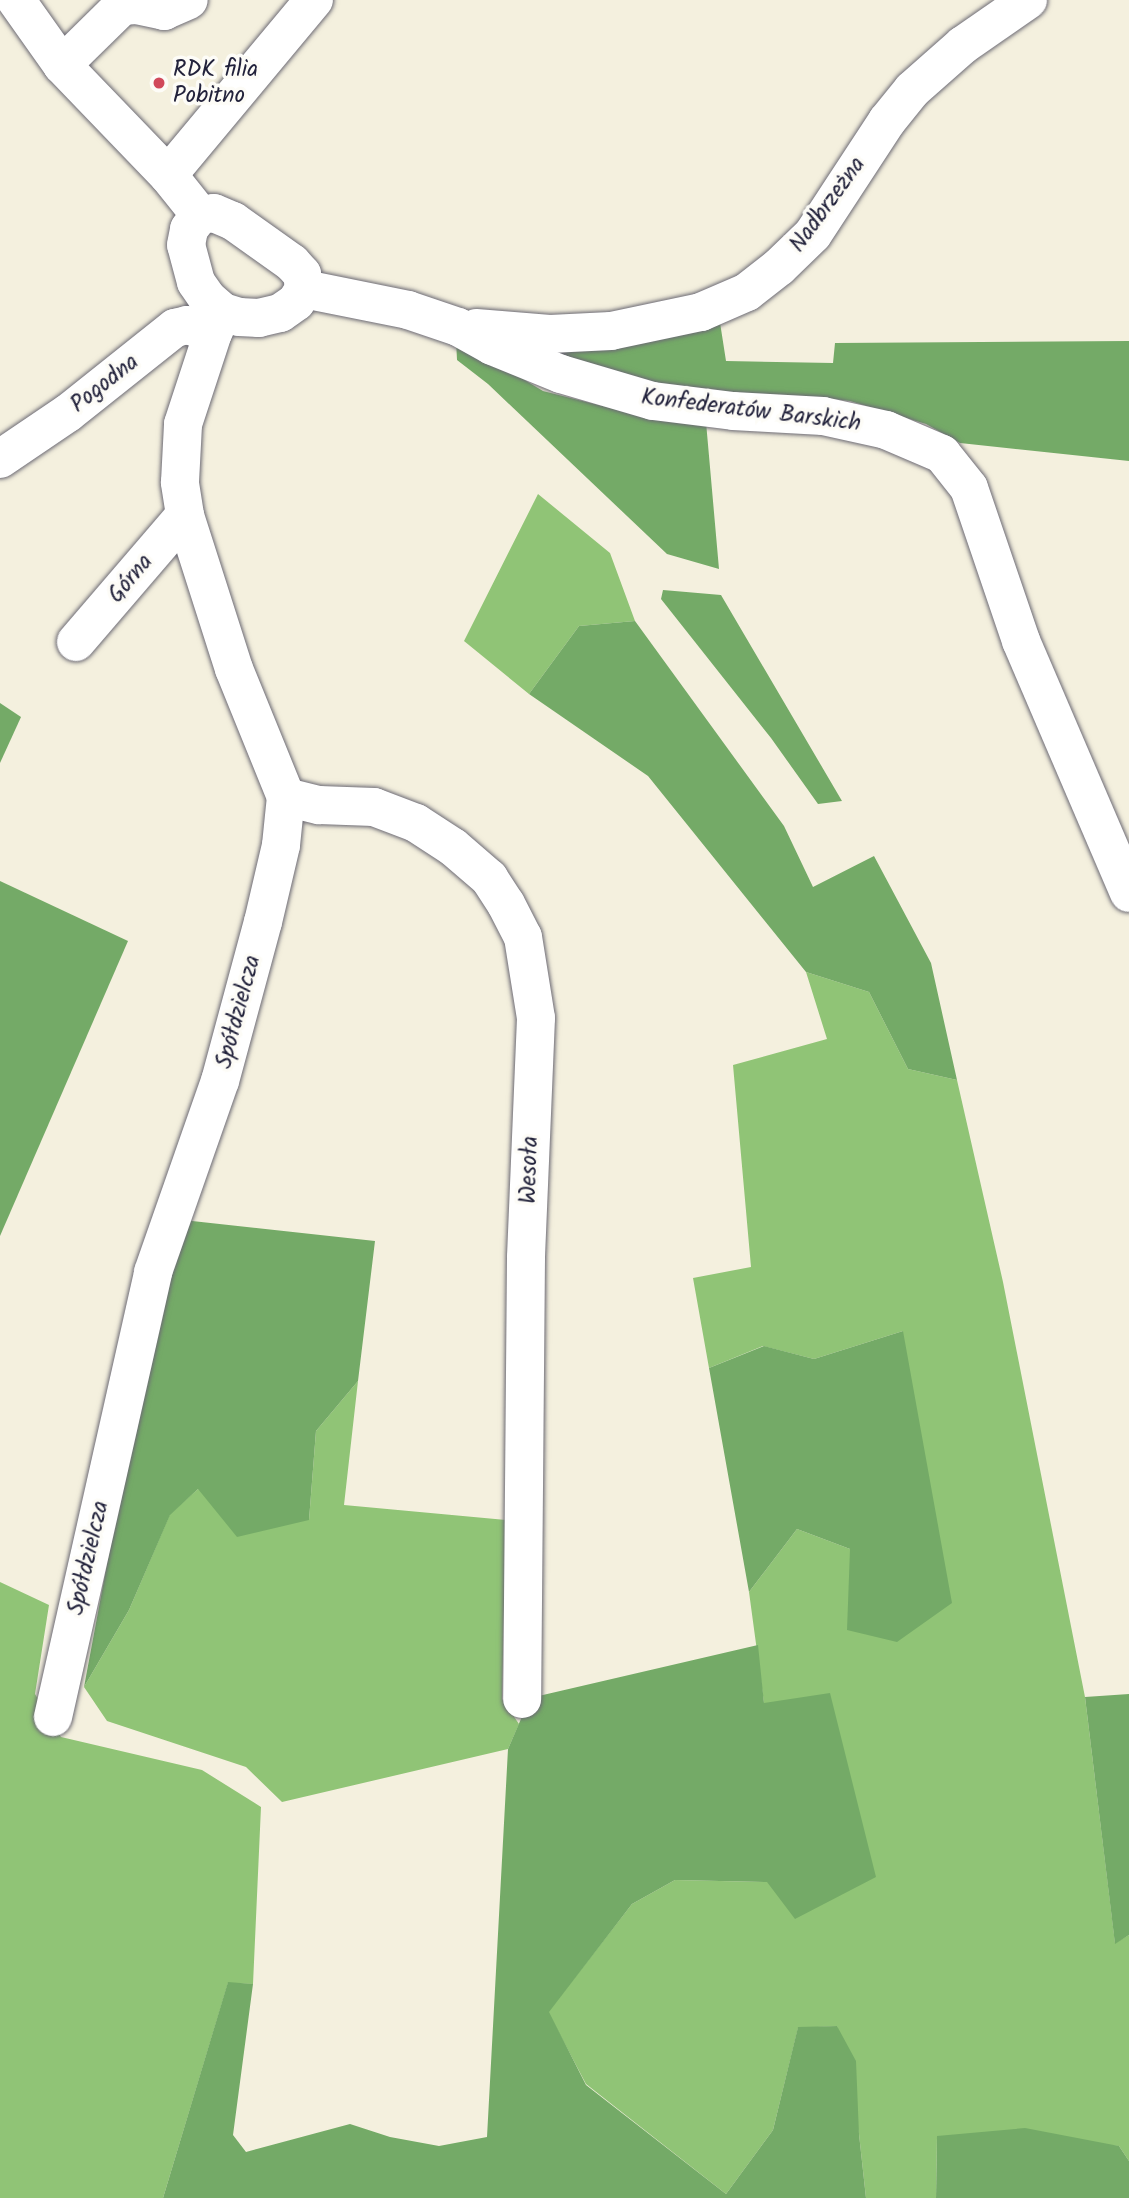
<!DOCTYPE html>
<html>
<head>
<meta charset="utf-8">
<style>
  body { margin:0 }
  #map { position:relative; width:1129px; height:2198px; overflow:hidden; background:#f4f0de; font-family:Kalam,sans-serif }
  div>[style] { position:absolute }
  [style*='--x'] { left:calc(var(--x)*1px); top:calc(var(--y)*1px); width:calc(var(--w)*1px); rotate:calc(var(--a)*1deg) }
  .green>* { inset:0; background:#90c476 }
  .forest>* { inset:0; background:#74aa67 }
  .roads { filter:drop-shadow(0 0 2px #6c6a74) drop-shadow(0 0 2px #6c6a74) }
  .minor>* { height:38px; margin:-19px; padding:0 19px; transform-origin:19px; border-radius:19px; background:#fff }
  .dots>* { width:19px; height:19px; translate:-50% -50%; box-sizing:border-box; border:4px solid #fdfcf7; border-radius:50% }
  span { translate:-50% -50%; white-space:nowrap; text-align:center; line-height:1.15; -webkit-text-stroke:7px #fdfcf7; paint-order:stroke }
  .poi-label { font-size:23px; color:#22223b }
  .left { translate:0 -50%; text-align:left }
  .street-label { font-size:23px; color:#22223b }
</style>
</head>
<body>
<div id="map">
  <div class="green">
    <div style="clip-path:polygon(538px 494px,610px 553px,635px 621px,579px 626px,529px 694px,464px 641px)"></div>
    <div style="clip-path:polygon(806px 972px,869px 992px,908px 1069px,957px 1080px,1003px 1282px,1085px 1697px,1115px 1943px,1129px 1935px,1129px 2161px,1119px 2146px,937px 2137px,936px 2198px,866px 2198px,859px 2134px,837px 2026px,798px 2028px,773px 2130px,726px 2194px,586px 2084px,548px 2012px,632px 1904px,675px 1880px,767px 1882px,764px 1703px,749px 1592px,797px 1529px,850px 1549px,903px 1331px,814px 1359px,763px 1346px,709px 1368px,693px 1278px,751px 1267px,733px 1065px,827px 1039px)"></div>
    <div style="clip-path:polygon(358px 1381px,344px 1505px,506px 1520px,502px 1699px,519px 1724px,508px 1749px,282px 1802px,246px 1767px,107px 1721px,84px 1687px,129px 1610px,170px 1514px,198px 1489px,309px 1520px,316px 1431px)"></div>
    <div style="clip-path:polygon(0 1582px,49px 1605px,35px 1694px,61px 1737px,202px 1770px,261px 1807px,253px 1984px,228px 1983px,163px 2198px,0 2198px)"></div>
  </div>
  <div class="forest">
    <div style="clip-path:polygon(719px 316px,726px 361px,833px 363px,835px 343px,1129px 341px,1129px 461px,960px 443px,926px 424px,850px 401px,824px 398px,734px 398px,564px 367px,550px 341px)"></div>
    <div style="clip-path:polygon(456px 339px,543px 391px,638px 415px,706px 422px,719px 569px,667px 554px,488px 384px,457px 360px)"></div>
    <div style="clip-path:polygon(663px 590px,721px 595px,842px 801px,818px 804px,771px 738px,661px 599px)"></div>
    <div style="clip-path:polygon(635px 621px,784px 826px,813px 887px,874px 856px,931px 963px,957px 1080px,908px 1069px,869px 992px,806px 972px,648px 776px,529px 694px,579px 626px)"></div>
    <div style="clip-path:polygon(0 703px,21px 717px,0 763px)"></div>
    <div style="clip-path:polygon(0 881px,128px 941px,0 1236px)"></div>
    <div style="clip-path:polygon(183px 1220px,375px 1241px,358px 1381px,316px 1431px,309px 1520px,237px 1537px,198px 1489px,170px 1515px,129px 1610px,84px 1687px,134px 1420px)"></div>
    <div style="clip-path:polygon(903px 1331px,952px 1603px,897px 1642px,847px 1630px,850px 1549px,797px 1529px,749px 1592px,709px 1368px,764px 1346px,814px 1359px)"></div>
    <div style="clip-path:polygon(758px 1645px,764px 1703px,830px 1693px,876px 1877px,795px 1919px,767px 1882px,675px 1880px,632px 1904px,549px 2012px,586px 2085px,726px 2194px,773px 2130px,798px 2027px,837px 2026px,856px 2061px,859px 2134px,866px 2198px,163px 2198px,228px 1982px,253px 1984px,233px 2135px,246px 2152px,350px 2124px,390px 2137px,439px 2146px,487px 2137px,508px 1749px,530px 1698px)"></div>
    <div style="clip-path:polygon(1129px 1694px,1129px 1935px,1115px 1944px,1085px 1697px)"></div>
    <div style="clip-path:polygon(1025px 2128px,1119px 2146px,1129px 2161px,1129px 2198px,936px 2198px,937px 2136px)"></div>
  </div>
  <div class="roads">
    <div class="minor">
      <div style="--x:16;--y:0;--w:80;--a:54.7"></div>
      <div style="--x:62;--y:65;--w:153;--a:46.1"></div>
      <div style="--x:168;--y:175;--w:51;--a:51.3"></div>
      <div style="--x:62;--y:65;--w:84;--a:-44.5"></div>
      <div style="--x:122;--y:6;--w:14;--a:-4"></div>
      <div style="--x:136;--y:5;--w:29;--a:12"></div>
      <div style="--x:164;--y:11;--w:27;--a:-24"></div>
      <div style="--x:168;--y:175;--w:228;--a:-50.2"></div>
      <div style="--x:214;--y:213;--w:21;--a:23"></div>
      <div style="--x:233;--y:221;--w:72;--a:35.4"></div>
      <div style="--x:292;--y:263;--w:15;--a:48"></div>
      <div style="--x:302;--y:274;--w:15;--a:82"></div>
      <div style="--x:304;--y:289;--w:15;--a:122"></div>
      <div style="--x:296;--y:302;--w:19;--a:145"></div>
      <div style="--x:280;--y:313;--w:22;--a:167"></div>
      <div style="--x:259;--y:318;--w:20;--a:-177"></div>
      <div style="--x:239;--y:317;--w:17;--a:-163"></div>
      <div style="--x:223;--y:312;--w:21;--a:-139"></div>
      <div style="--x:207;--y:298;--w:19;--a:-125"></div>
      <div style="--x:196;--y:282;--w:38;--a:-105"></div>
      <div style="--x:186;--y:245;--w:16;--a:-79"></div>
      <div style="--x:189;--y:229;--w:18;--a:-52"></div>
      <div style="--x:200;--y:215;--w:14;--a:-8"></div>
      <div style="--x:304;--y:289;--w:106;--a:11.4"></div>
      <div style="--x:408;--y:310;--w:53;--a:18.8"></div>
      <div style="--x:458;--y:327;--w:39;--a:29"></div>
      <div style="--x:492;--y:346;--w:74;--a:22.1"></div>
      <div style="--x:561;--y:374;--w:96;--a:16.4"></div>
      <div style="--x:653;--y:401;--w:81;--a:7.1"></div>
      <div style="--x:733;--y:411;--w:90;--a:3.2"></div>
      <div style="--x:823;--y:416;--w:65;--a:12.5"></div>
      <div style="--x:886;--y:430;--w:61;--a:23.2"></div>
      <div style="--x:942;--y:454;--w:43;--a:51.5"></div>
      <div style="--x:969;--y:488;--w:162;--a:71.2"></div>
      <div style="--x:1021;--y:641;--w:274;--a:66.8"></div>
      <div style="--x:476;--y:328;--w:74;--a:4.6"></div>
      <div style="--x:550;--y:334;--w:61;--a:-2.8"></div>
      <div style="--x:611;--y:331;--w:92;--a:-11.9"></div>
      <div style="--x:701;--y:312;--w:50;--a:-23.5"></div>
      <div style="--x:747;--y:292;--w:41;--a:-38"></div>
      <div style="--x:779;--y:267;--w:47;--a:-44.1"></div>
      <div style="--x:813;--y:234;--w:135;--a:-56.8"></div>
      <div style="--x:887;--y:121;--w:40;--a:-51"></div>
      <div style="--x:912;--y:90;--w:68;--a:-41.4"></div>
      <div style="--x:963;--y:45;--w:79;--a:-34.7"></div>
      <div style="--x:0;--y:459;--w:82;--a:-34.1"></div>
      <div style="--x:68;--y:413;--w:137;--a:-38.5"></div>
      <div style="--x:175;--y:328;--w:12;--a:-14"></div>
      <div style="--x:187;--y:325;--w:27;--a:17"></div>
      <div style="--x:76;--y:642;--w:167;--a:-49.4"></div>
      <div style="--x:286;--y:797;--w:34;--a:14"></div>
      <div style="--x:319;--y:805;--w:55;--a:2.1"></div>
      <div style="--x:374;--y:807;--w:45;--a:20.9"></div>
      <div style="--x:416;--y:823;--w:44;--a:33"></div>
      <div style="--x:453;--y:847;--w:48;--a:40.7"></div>
      <div style="--x:489;--y:878;--w:31;--a:57"></div>
      <div style="--x:506;--y:904;--w:37;--a:63"></div>
      <div style="--x:523;--y:937;--w:82;--a:80.9"></div>
      <div style="--x:536;--y:1018;--w:240;--a:92.4"></div>
      <div style="--x:526;--y:1258;--w:441;--a:90.5"></div>
      <div style="--x:53;--y:1717;--w:456;--a:-77.3"></div>
      <div style="--x:153;--y:1272;--w:202;--a:-70.7"></div>
      <div style="--x:220;--y:1081;--w:165;--a:-74.9"></div>
      <div style="--x:263;--y:922;--w:79;--a:-76.8"></div>
      <div style="--x:281;--y:845;--w:48;--a:-84.1"></div>
      <div style="--x:286;--y:797;--w:138;--a:-112.1"></div>
      <div style="--x:234;--y:669;--w:162;--a:-107.7"></div>
      <div style="--x:185;--y:515;--w:33;--a:-99"></div>
      <div style="--x:180;--y:482;--w:58;--a:-87"></div>
      <div style="--x:183;--y:424;--w:96;--a:-71.8"></div>
      <div style="--x:213;--y:333;--w:23;--a:-65"></div>
    </div>
  </div>
  <div class="dots">
    <div style="left:159px;top:83px;background:#d1495b"></div>
  </div>
  <div class="poi-label">
    <span class="left" style="left:173px;top:83px">RDK filia<br>Pobitno</span>
  </div>
  <div class="street-label">
    <span style="left:828px;top:205px;rotate:-54deg">Nadbrzeżna</span>
    <span style="left:105px;top:384px;rotate:-38deg">Pogodna</span>
    <span style="left:751px;top:411px;rotate:7deg">Konfederatów Barskich</span>
    <span style="left:131px;top:579px;rotate:-50deg">Górna</span>
    <span style="left:239px;top:1012px;rotate:-75deg">Spółdzielcza</span>
    <span style="left:530px;top:1170px;rotate:-88deg">Wesoła</span>
    <span style="left:89px;top:1558px;rotate:-77deg">Spółdzielcza</span>
  </div>
</div>
</body>
</html>
